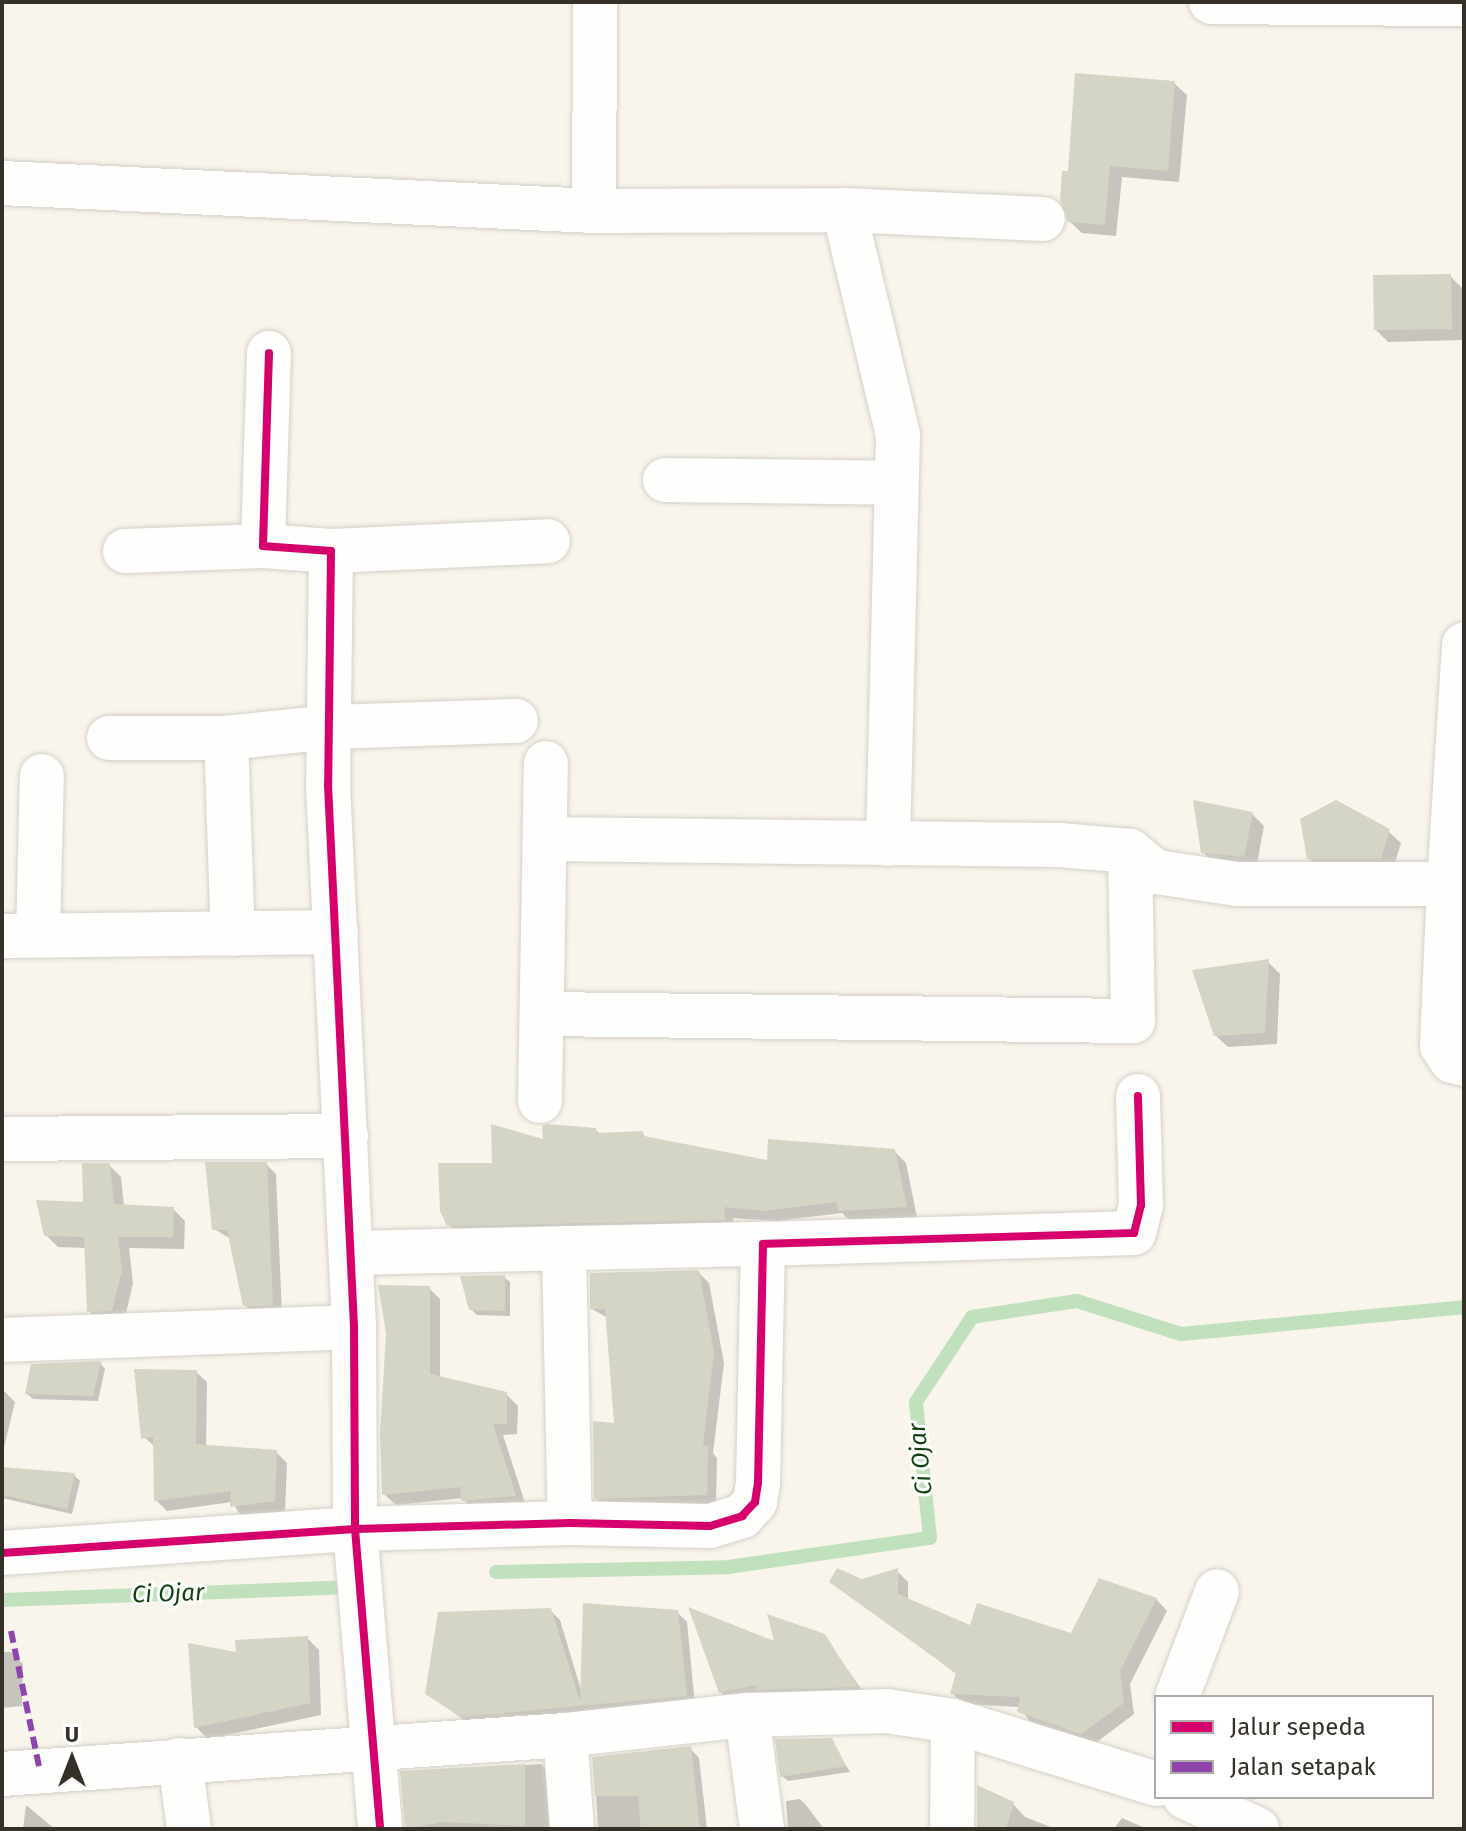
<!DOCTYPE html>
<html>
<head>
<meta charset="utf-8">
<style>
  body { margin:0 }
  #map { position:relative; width:1466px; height:1831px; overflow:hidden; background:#f9f5ed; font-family:"Fira Sans",sans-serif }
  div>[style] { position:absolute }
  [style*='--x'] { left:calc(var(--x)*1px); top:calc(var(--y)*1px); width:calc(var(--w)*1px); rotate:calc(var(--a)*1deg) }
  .shadow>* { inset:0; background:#0003 }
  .stream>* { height:14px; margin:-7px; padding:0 7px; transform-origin:7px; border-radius:7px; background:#c1e0bc }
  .building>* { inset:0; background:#d5d5c5 }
  .roads { filter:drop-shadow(0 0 2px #d4d0c9) drop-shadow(0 0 2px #d4d0c9) }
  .minor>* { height:44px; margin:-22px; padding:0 22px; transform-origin:22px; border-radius:22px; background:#fefefc }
  .tertiary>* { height:44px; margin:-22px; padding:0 22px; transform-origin:22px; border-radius:22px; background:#fefefc }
  .quiet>* { height:6px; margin-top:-3px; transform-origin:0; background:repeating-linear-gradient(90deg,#8e44ad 0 12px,transparent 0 18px) }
  .cycleway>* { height:8px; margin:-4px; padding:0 4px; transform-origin:4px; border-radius:4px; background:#d6006c }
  span { translate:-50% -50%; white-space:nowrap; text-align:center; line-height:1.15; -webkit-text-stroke:6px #fff; paint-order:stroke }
  .water-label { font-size:24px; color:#113f12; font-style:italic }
  .frame { position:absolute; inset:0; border:4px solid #353129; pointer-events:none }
  .legend { position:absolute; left:1154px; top:1695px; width:280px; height:104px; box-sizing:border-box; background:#fff; border:2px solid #aeada9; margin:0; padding:10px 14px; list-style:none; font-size:24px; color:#353129 }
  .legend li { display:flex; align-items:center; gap:16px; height:40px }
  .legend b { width:40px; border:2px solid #aeada9 }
  .north { position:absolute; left:32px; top:1719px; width:80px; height:80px; -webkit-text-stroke:6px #fff; paint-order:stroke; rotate:0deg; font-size:22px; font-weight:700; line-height:32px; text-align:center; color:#353129 }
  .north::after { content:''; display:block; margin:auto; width:28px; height:36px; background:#353129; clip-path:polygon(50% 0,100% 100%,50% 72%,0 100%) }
</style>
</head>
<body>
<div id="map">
  <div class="shadow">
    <div style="clip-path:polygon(1174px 83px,1187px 95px,1179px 182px,1122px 177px,1116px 236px,1082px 233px,1069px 221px,1070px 173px)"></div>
    <div style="clip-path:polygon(1450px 276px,1462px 288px,1463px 340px,1388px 342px,1376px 330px)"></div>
    <div style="clip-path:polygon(1252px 814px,1264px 826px,1256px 869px,1215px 865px,1203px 852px)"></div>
    <div style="clip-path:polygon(1388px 831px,1401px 843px,1393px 870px,1321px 870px,1308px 858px)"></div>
    <div style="clip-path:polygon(1268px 962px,1280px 974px,1277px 1044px,1228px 1047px,1215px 1035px)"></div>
    <div style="clip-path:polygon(596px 1130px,601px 1135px,642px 1133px,648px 1139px,769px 1162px,894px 1151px,906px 1163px,917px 1217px,851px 1222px,842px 1213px,776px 1221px,733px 1218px,737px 1230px,461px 1236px,449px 1225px,494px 1165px,545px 1142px)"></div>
    <div style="clip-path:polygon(266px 1164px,276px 1174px,282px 1314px,255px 1315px,245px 1305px,231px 1239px,214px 1229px)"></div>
    <div style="clip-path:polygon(109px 1165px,121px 1177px,124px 1206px,173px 1209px,185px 1221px,184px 1249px,129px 1248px,133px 1283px,124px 1322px,101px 1323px,89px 1311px,87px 1248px,58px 1247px,46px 1235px,85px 1205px)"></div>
    <div style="clip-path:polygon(698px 1272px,709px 1283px,724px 1363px,713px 1453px,717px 1458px,716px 1504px,606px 1508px,596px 1498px,616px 1425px,608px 1318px,592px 1309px)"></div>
    <div style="clip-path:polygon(504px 1277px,510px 1282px,510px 1316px,477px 1315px,471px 1309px)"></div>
    <div style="clip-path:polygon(429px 1288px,440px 1299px,440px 1378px,506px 1394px,518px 1406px,517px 1434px,503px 1435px,526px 1506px,474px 1512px,463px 1498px,396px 1505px,384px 1494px)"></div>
    <div style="clip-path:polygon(100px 1363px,105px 1369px,98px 1401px,33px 1399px,27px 1394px)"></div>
    <div style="clip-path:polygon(196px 1372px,207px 1382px,206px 1447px,276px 1452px,287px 1463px,285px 1511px,242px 1517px,232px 1502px,167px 1511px,156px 1500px,154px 1446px,143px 1436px)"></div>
    <div style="clip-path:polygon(3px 1390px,15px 1402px,2px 1456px,2px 1391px)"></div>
    <div style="clip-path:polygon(2px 1469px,74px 1475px,80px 1481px,72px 1514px,2px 1498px)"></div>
    <div style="clip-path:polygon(897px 1571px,908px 1582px,908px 1601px,972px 1628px,1072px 1636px,1156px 1599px,1167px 1611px,1130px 1684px,1134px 1714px,1093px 1745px,1030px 1722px,1020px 1707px,963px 1704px,952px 1693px,958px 1675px,832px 1581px,862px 1581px)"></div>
    <div style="clip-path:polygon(550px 1610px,560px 1620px,581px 1690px,677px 1612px,687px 1622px,695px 1705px,472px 1726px,427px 1693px)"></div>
    <div style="clip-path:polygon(824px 1636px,866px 1696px,731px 1702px,721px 1692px,777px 1644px)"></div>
    <div style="clip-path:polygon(307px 1638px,319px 1650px,321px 1715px,208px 1739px,196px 1727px,238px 1654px)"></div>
    <div style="clip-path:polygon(2px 1652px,11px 1652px,23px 1664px,22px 1706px,2px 1708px)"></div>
    <div style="clip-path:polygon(831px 1740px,850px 1772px,788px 1781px,782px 1776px)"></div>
    <div style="clip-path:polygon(690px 1748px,699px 1758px,707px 1829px,598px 1829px,594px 1759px)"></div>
    <div style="clip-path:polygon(541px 1764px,553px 1776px,557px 1829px,406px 1829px,402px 1773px)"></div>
    <div style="clip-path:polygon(800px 1799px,806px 1805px,824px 1829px,788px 1829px,786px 1801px)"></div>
    <div style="clip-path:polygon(1013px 1804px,1025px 1817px,1056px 1829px,979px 1829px)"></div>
    <div style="clip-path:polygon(26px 1805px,55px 1829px,23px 1829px)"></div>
    <div style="clip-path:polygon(1122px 1818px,1147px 1829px,1114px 1829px)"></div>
  </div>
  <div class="stream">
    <div style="--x:496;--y:1572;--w:232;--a:-1.2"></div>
    <div style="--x:728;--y:1567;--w:204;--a:-8.2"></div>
    <div style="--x:930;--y:1538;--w:137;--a:-95.9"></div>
    <div style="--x:916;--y:1402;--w:102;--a:-56.6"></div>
    <div style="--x:972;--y:1317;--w:106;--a:-8.7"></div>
    <div style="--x:1077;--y:1301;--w:109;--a:17.6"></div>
    <div style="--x:1181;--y:1334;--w:284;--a:-5.4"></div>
    <div style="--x:2;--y:1600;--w:332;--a:-2.1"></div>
  </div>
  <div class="building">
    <div style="clip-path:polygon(1075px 73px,1175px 81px,1168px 171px,1110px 166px,1105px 225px,1068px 222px,1060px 201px,1062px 171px,1068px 171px)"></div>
    <div style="clip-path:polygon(1451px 274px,1452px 329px,1374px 330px,1373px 275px)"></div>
    <div style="clip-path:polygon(1193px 800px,1253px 812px,1244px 857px,1201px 853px)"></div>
    <div style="clip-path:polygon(1336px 800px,1390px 829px,1381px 859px,1307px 859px,1300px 819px)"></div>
    <div style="clip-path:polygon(1269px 959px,1265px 1033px,1214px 1036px,1192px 970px)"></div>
    <div style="clip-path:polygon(491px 1124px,543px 1139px,542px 1126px,547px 1124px,596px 1128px,597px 1133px,643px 1131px,644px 1136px,767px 1160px,768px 1139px,895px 1149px,907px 1207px,838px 1211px,836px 1202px,764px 1211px,724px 1207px,725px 1220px,447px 1226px,440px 1211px,438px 1163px,492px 1163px)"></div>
    <div style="clip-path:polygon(205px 1162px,267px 1162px,273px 1305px,243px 1306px,227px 1230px,212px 1230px)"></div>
    <div style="clip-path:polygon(82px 1163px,110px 1163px,114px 1204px,174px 1207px,173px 1237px,118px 1237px,122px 1270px,112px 1311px,87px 1312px,84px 1237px,44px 1236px,36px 1200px,83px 1202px)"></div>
    <div style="clip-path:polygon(699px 1270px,714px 1352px,703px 1445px,708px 1446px,707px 1495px,594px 1499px,593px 1421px,614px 1423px,605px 1309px,590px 1309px,590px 1273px)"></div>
    <div style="clip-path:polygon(505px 1275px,505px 1311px,469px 1310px,460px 1276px)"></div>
    <div style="clip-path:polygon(378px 1285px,430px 1286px,430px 1374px,507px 1392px,507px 1424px,493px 1424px,516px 1496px,461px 1501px,460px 1487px,382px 1495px,380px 1433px,386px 1333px)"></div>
    <div style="clip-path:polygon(101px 1361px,93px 1396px,25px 1394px,31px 1364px)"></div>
    <div style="clip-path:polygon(134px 1369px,197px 1370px,196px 1444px,277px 1450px,275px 1501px,230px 1507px,231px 1491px,154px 1501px,153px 1437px,141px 1439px)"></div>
    <div style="clip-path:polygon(2px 1467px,75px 1473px,67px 1509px,2px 1495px)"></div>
    <div style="clip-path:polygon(837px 1568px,862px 1579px,898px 1568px,898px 1594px,970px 1625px,977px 1603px,1071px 1633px,1099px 1578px,1157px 1598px,1120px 1671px,1124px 1703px,1081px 1734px,1017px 1712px,1020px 1697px,950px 1694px,956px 1673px,829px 1582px)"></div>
    <div style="clip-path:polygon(583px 1603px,678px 1610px,687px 1696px,461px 1717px,425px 1694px,438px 1612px,551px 1608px,580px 1701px)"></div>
    <div style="clip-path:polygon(688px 1607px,774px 1641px,767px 1614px,825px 1634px,858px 1687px,757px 1690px,755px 1685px,719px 1693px)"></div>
    <div style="clip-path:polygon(308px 1636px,310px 1703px,194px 1728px,188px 1643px,236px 1652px,235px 1640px)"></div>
    <div style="clip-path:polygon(832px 1738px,846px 1766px,780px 1777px,775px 1739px)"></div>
    <div style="clip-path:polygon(691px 1746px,700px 1829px,641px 1829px,638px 1796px,595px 1796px,592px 1757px)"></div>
    <div style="clip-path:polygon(525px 1764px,525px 1826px,444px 1822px,405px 1829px,400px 1771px)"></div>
    <div style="clip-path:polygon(977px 1785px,1014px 1802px,1006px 1829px,977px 1829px)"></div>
  </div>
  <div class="roads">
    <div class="minor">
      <div style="--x:2;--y:183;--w:593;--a:2.71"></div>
      <div style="--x:594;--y:211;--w:209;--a:-89.7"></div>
      <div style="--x:844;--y:210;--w:231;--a:76.5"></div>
      <div style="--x:898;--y:435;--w:409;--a:91.4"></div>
      <div style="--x:594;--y:211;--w:250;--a:-0.2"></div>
      <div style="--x:844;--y:210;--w:199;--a:2.6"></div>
      <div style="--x:269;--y:353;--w:193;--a:91.8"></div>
      <div style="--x:263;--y:546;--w:68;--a:4.2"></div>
      <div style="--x:331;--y:551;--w:234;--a:90.7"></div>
      <div style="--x:328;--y:785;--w:543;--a:87.25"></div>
      <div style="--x:354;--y:1327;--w:202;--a:89.7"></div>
      <div style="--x:355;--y:1529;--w:301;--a:85.2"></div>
      <div style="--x:665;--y:480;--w:231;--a:0.7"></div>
      <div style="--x:125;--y:551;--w:138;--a:-2.1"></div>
      <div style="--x:331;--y:551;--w:217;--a:-2.6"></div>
      <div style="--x:109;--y:738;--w:117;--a:0"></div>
      <div style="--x:226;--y:738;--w:106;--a:-6"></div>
      <div style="--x:331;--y:727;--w:185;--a:-1.9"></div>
      <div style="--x:226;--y:738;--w:196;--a:88"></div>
      <div style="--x:546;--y:839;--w:514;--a:0.67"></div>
      <div style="--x:1060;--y:845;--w:70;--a:4.9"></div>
      <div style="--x:1130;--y:851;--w:33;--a:39"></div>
      <div style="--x:1156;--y:872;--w:82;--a:8.4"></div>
      <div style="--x:1237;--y:884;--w:212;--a:0"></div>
      <div style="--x:1449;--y:884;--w:240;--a:-86.4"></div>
      <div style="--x:1464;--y:884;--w:15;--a:180"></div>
      <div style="--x:1449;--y:884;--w:162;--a:92.5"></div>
      <div style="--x:1442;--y:1046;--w:18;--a:56"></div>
      <div style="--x:1452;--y:1061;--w:12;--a:14"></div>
      <div style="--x:38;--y:935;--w:159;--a:-88.6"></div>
      <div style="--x:2;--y:936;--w:334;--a:-0.7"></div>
      <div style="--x:542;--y:1014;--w:591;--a:0.68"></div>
      <div style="--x:1133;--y:1021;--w:170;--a:-91"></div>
      <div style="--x:540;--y:1101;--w:338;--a:-89"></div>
      <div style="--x:2;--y:1139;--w:344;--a:-0.5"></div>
      <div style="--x:564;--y:1248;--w:275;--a:88.8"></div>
      <div style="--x:351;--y:1253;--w:412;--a:-1.3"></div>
      <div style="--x:2;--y:1340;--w:352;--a:-2.1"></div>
      <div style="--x:2;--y:1553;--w:354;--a:-3.9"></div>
      <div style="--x:355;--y:1529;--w:215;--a:-1.6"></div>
      <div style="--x:570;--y:1523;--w:140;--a:1.2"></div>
      <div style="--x:710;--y:1526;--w:34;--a:-17"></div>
      <div style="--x:742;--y:1516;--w:19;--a:-47"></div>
      <div style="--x:755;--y:1502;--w:19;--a:-81"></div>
      <div style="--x:758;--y:1483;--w:239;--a:-88.8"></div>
      <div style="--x:763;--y:1244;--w:371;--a:-1.7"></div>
      <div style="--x:1134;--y:1233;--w:29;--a:-76"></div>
      <div style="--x:1141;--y:1205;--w:109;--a:-91.6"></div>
      <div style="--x:1177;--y:1697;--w:113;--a:-69.3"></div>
      <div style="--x:747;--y:1715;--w:115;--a:82.5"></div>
      <div style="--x:565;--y:1735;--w:94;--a:85.7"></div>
      <div style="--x:180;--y:1760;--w:70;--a:82.6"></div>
      <div style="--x:2;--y:1774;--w:564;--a:-3.96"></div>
      <div style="--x:565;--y:1735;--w:183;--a:-6.3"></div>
      <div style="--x:747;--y:1715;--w:139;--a:-1.6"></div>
      <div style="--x:886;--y:1711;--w:68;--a:8.5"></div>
      <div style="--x:953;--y:1721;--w:213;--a:17.2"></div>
      <div style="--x:1185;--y:1797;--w:79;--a:24"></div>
      <div style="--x:952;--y:1829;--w:108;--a:-89.5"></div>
    </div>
    <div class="tertiary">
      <div style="--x:1211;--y:2;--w:253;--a:0.5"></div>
    </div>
  </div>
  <div class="quiet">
    <div style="--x:11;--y:1631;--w:143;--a:78.3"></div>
  </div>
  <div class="cycleway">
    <div style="--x:269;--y:353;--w:193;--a:91.8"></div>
    <div style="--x:263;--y:546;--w:68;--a:4.2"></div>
    <div style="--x:331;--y:551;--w:234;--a:90.7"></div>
    <div style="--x:328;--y:785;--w:543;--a:87.25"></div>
    <div style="--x:354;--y:1327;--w:202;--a:89.7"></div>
    <div style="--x:355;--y:1529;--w:301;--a:85.2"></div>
    <div style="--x:2;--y:1553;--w:354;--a:-3.9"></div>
    <div style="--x:355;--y:1529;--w:215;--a:-1.6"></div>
    <div style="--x:570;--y:1523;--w:140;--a:1.2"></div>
    <div style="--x:710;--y:1526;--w:34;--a:-17"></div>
    <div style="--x:742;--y:1516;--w:19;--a:-47"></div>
    <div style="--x:755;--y:1502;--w:19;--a:-81"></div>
    <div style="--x:758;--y:1483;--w:239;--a:-88.8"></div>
    <div style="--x:763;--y:1244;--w:371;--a:-1.7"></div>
    <div style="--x:1134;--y:1233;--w:29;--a:-76"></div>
    <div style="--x:1141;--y:1205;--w:109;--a:-91.6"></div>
  </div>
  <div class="water-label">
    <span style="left:921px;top:1459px;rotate:-96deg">Ci Ojar</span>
    <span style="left:168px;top:1594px;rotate:-2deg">Ci Ojar</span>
  </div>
  <div class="frame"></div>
  <ul class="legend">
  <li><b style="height:10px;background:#d6006c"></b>Jalur sepeda</li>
  <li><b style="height:10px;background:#8e44ad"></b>Jalan setapak</li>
  </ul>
  <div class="north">U</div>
</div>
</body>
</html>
